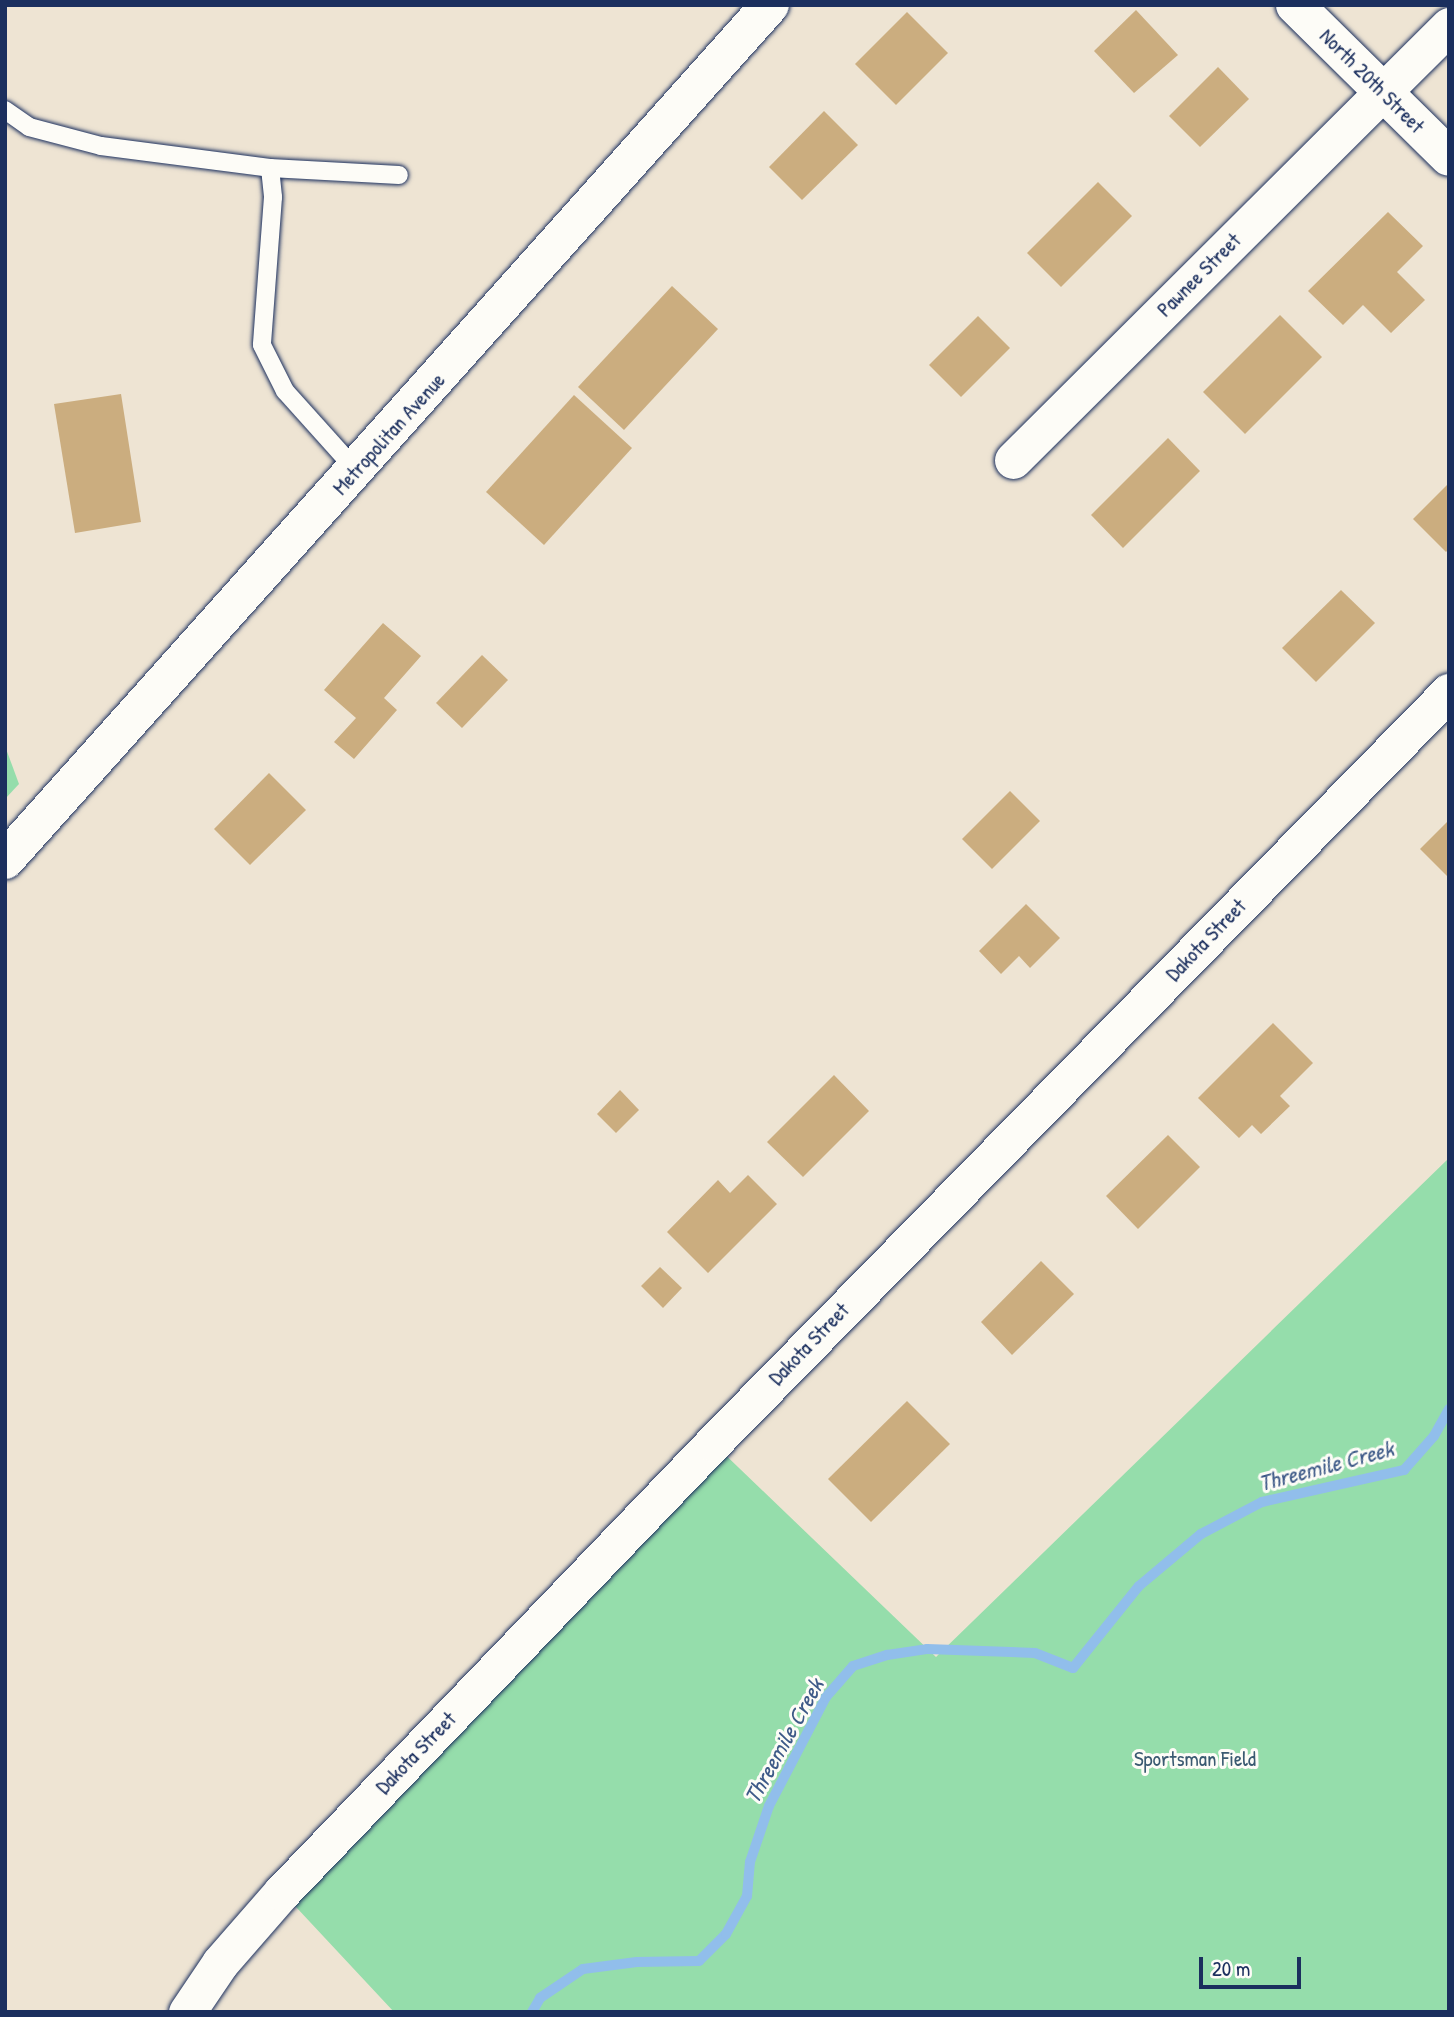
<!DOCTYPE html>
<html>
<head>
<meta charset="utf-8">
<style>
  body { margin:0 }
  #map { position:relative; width:1454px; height:2017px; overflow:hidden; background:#eee4d3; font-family:"Patrick Hand",sans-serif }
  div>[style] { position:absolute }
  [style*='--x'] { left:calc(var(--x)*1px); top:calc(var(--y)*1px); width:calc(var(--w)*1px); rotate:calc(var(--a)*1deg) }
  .green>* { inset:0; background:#95ddab }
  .stream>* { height:10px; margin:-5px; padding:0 5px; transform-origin:5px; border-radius:5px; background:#91beeb }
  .building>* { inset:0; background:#cbad7f }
  .roads { filter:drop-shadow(0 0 2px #1b2f5e) drop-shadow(0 0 2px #1b2f5e) }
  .lane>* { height:18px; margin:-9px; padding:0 9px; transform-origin:9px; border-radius:9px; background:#fdfcf7 }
  .street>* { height:37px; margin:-18.5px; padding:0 18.5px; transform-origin:18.5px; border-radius:18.5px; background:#fdfcf7 }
  .secondary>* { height:38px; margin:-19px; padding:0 19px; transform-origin:19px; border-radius:19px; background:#fdfcf7 }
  span { translate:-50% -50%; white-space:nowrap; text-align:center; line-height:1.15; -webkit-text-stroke:6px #fdfcf7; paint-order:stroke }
  .street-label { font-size:21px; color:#1b2f5e }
  .park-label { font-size:21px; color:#3a5a71 }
  .water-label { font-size:23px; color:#3e5a88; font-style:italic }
  .frame { position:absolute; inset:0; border:7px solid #1b2f5e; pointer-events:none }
  .scale { position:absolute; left:1199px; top:1957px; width:102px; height:32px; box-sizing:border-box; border:4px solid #1b2f5e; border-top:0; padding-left:9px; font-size:21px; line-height:24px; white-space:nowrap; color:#1b2f5e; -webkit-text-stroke:5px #fdfcf7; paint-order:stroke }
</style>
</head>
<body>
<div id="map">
  <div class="green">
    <div style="clip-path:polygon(5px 746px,19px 784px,5px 799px)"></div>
    <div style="clip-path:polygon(1449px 1158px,1449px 2012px,394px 2012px,282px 1892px,713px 1443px,936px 1657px)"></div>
  </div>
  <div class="stream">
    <div style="--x:532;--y:2012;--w:16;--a:-60"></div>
    <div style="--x:540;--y:1998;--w:52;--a:-34"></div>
    <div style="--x:583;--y:1969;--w:54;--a:-7.4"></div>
    <div style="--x:637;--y:1962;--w:62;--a:-0.9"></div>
    <div style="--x:699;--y:1961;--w:38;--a:-45"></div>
    <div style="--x:726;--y:1934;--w:43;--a:-61.1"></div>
    <div style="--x:747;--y:1896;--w:34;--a:-85"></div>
    <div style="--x:750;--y:1862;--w:59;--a:-71.3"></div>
    <div style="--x:769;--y:1806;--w:123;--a:-62.4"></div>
    <div style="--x:826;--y:1697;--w:41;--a:-48.9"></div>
    <div style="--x:853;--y:1666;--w:36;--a:-18"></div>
    <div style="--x:887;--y:1655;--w:40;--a:-8.5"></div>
    <div style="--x:927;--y:1649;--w:108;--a:2.1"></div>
    <div style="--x:1035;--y:1653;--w:41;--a:21.5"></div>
    <div style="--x:1073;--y:1668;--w:105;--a:-51.2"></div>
    <div style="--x:1139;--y:1586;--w:81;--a:-40"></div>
    <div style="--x:1201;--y:1534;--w:69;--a:-27.7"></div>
    <div style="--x:1262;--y:1502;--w:146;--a:-12.7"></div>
    <div style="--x:1404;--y:1470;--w:45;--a:-48.6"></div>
    <div style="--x:1434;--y:1436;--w:31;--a:-61"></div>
  </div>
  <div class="building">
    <div style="clip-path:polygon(1136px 10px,1178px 55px,1134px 93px,1094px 51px)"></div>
    <div style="clip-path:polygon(907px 12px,948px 53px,896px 105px,855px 64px)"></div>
    <div style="clip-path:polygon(1218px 67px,1249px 99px,1200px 147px,1169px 116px)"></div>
    <div style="clip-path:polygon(824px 111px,858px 145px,802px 200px,769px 167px)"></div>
    <div style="clip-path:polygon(1098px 182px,1132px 216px,1061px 287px,1027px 253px)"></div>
    <div style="clip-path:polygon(1388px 212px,1423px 246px,1397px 272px,1425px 300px,1391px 333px,1363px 305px,1343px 325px,1308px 291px)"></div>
    <div style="clip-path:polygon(672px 286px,718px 329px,624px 430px,578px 387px)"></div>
    <div style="clip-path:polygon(1280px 315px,1322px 357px,1245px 434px,1203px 392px)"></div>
    <div style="clip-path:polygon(978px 316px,1010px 348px,961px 397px,929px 365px)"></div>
    <div style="clip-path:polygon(121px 394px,141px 522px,75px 533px,54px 404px)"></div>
    <div style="clip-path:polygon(574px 395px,632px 448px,544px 545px,486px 492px)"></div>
    <div style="clip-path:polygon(1168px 438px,1200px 471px,1123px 548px,1091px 515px)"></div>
    <div style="clip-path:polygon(1449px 483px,1449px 549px,1446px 552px,1413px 519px)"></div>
    <div style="clip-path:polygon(1341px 590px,1375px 623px,1316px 682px,1282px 648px)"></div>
    <div style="clip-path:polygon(383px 623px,421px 656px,384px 698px,397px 710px,354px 759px,334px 742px,356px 718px,324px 690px)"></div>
    <div style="clip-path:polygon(482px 655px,508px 680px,462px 728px,436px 703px)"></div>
    <div style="clip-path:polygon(269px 773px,306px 810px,250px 865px,214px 829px)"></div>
    <div style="clip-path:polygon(1010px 791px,1040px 821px,992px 869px,962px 839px)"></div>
    <div style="clip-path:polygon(1449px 820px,1449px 878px,1420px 849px)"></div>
    <div style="clip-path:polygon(1026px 904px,1060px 938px,1030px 968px,1019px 956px,1001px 974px,979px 951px)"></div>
    <div style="clip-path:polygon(1273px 1023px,1313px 1063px,1280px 1096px,1290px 1106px,1261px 1134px,1252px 1125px,1239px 1138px,1198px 1098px)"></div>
    <div style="clip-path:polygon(834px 1075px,869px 1111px,803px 1177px,767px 1142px)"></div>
    <div style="clip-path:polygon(620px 1090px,639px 1110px,616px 1133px,597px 1114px)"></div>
    <div style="clip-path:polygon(1168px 1135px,1200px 1167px,1138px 1229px,1106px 1196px)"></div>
    <div style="clip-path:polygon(748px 1175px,777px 1204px,708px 1273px,667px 1232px,718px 1180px,730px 1193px)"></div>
    <div style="clip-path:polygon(1041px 1261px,1074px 1294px,1012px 1355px,981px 1322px)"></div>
    <div style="clip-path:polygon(660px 1267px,682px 1288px,663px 1308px,641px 1286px)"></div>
    <div style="clip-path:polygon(907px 1401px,950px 1444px,871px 1522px,828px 1479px)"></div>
  </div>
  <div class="roads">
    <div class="lane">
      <div style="--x:5;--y:110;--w:29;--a:35"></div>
      <div style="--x:29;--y:127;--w:74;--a:14.8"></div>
      <div style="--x:101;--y:146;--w:170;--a:7.4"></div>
      <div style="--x:270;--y:168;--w:29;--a:84"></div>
      <div style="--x:273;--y:197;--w:148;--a:94.3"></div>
      <div style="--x:262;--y:345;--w:51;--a:63.4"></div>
      <div style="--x:285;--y:391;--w:106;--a:48.1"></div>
      <div style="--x:270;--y:168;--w:129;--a:3.1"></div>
    </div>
    <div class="street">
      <div style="--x:1013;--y:460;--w:615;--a:-44.87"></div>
      <div style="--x:187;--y:2012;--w:59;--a:-56"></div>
      <div style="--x:220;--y:1963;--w:94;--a:-48.9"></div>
      <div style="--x:282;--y:1892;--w:622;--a:-46.17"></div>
      <div style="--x:713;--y:1443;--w:1052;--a:-45.58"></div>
    </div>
    <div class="secondary">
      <div style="--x:1295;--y:5;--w:216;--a:44.6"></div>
      <div style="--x:5;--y:860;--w:1147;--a:-48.18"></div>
    </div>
  </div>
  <div class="street-label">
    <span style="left:1372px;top:81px;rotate:45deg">North 20th Street</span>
    <span style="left:1199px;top:275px;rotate:-45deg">Pawnee Street</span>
    <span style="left:389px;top:434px;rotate:-48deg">Metropolitan Avenue</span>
    <span style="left:1206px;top:940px;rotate:-46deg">Dakota Street</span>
    <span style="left:809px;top:1344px;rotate:-46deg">Dakota Street</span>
    <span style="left:416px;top:1753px;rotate:-46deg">Dakota Street</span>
  </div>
  <div class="park-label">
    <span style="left:1195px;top:1759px">Sportsman Field</span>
  </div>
  <div class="water-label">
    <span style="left:1326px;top:1466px;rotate:-15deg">Threemile Creek</span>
    <span style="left:784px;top:1741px;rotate:-61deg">Threemile Creek</span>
  </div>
  <div class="frame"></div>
  <div class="scale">20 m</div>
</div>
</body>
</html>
